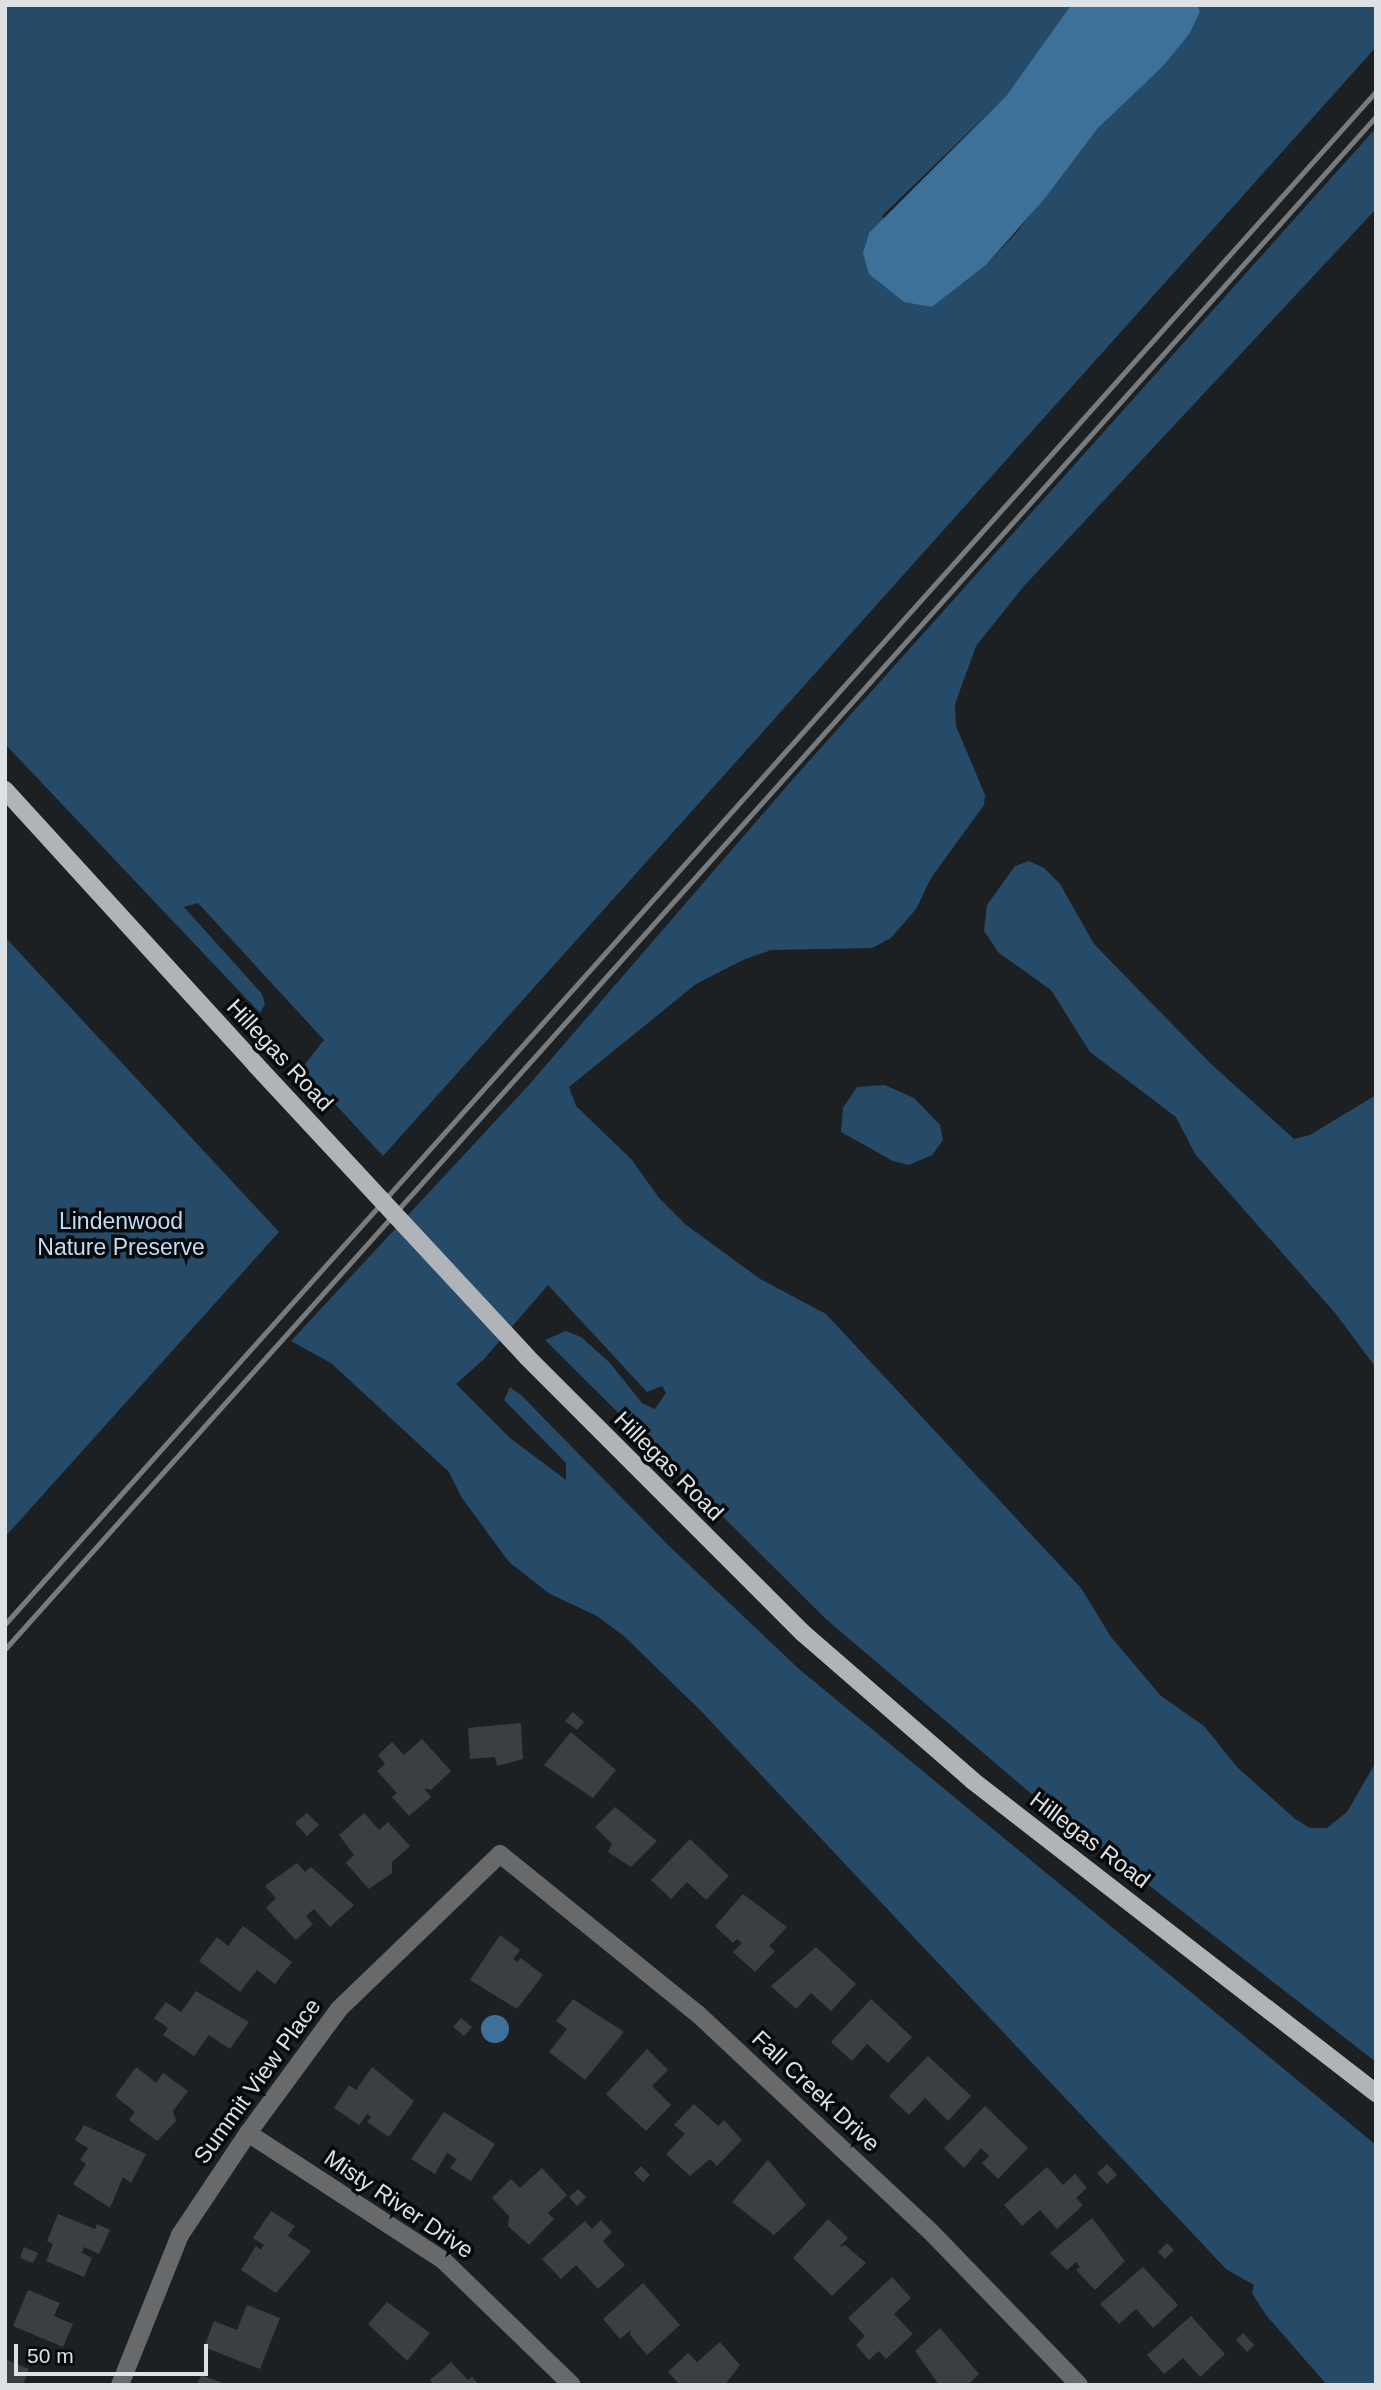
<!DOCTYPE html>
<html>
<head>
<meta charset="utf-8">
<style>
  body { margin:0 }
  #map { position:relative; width:1381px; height:2390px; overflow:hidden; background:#1c2023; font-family:Arial,sans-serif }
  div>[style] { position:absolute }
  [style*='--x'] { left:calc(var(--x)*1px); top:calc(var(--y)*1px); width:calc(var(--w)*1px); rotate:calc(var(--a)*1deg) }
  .green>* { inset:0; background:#264b69 }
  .water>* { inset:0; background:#3e719a }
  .round { border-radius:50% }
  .building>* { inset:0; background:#3b3f43 }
  .minor>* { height:18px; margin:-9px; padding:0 9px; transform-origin:9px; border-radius:9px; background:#67696b }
  .major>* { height:18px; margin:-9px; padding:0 9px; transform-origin:9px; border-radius:9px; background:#b0b4b8 }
  .rail>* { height:5px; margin:-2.5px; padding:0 2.5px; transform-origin:2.5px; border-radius:2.5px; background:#787b7e }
  .major-bridge>* { height:18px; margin:-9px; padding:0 9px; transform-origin:9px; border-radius:9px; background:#b0b4b8 }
  span { translate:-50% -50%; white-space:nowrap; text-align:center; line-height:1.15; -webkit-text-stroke:7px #08090b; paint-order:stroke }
  .street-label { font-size:23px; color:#dee1e3 }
  .park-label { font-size:23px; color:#c0ddf6 }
  .frame { position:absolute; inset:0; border:7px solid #dee1e3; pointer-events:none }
  .scale { position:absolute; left:14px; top:2344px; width:194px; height:32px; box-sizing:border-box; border:4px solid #dee1e3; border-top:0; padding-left:9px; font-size:21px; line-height:24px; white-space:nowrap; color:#dee1e3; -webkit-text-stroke:5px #08090b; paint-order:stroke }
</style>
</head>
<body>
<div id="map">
  <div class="green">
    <div style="clip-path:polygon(5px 5px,1071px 5px,1007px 95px,882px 216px,932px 307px,986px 265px,1016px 233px,1098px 128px,1190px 33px,1200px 12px,1198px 5px,1376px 5px,1376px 47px,383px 1156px,302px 1068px,324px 1040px,198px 903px,184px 907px,262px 994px,265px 1004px,260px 1013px,5px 744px)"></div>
    <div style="clip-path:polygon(1376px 128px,1376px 209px,1024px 586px,976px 646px,955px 704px,956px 726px,985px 795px,984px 805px,931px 878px,916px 909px,891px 938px,872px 948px,771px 950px,743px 960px,696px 984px,569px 1087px,576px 1106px,632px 1160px,659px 1198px,685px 1224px,760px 1279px,826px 1314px,1081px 1588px,1111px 1637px,1161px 1696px,1204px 1726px,1237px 1767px,1295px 1819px,1310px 1828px,1327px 1828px,1347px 1812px,1376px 1762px,1376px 2062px,1034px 1796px,827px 1620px,545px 1340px,566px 1331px,581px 1337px,610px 1363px,642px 1403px,655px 1409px,666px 1393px,662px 1386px,647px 1392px,548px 1285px,484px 1359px,456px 1384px,510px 1438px,566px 1480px,566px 1463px,504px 1400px,510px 1387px,522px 1396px,668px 1545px,799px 1669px,1376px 2145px,1376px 2385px,1327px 2385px,1266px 2315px,1252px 2293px,1254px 2285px,1226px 2269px,702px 1712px,624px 1636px,597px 1616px,550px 1594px,509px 1562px,462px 1498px,449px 1472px,331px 1363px,291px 1341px,528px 1086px,793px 779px)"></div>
    <div style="clip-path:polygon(1029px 861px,1044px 868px,1060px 884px,1094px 944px,1211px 1064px,1294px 1139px,1310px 1135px,1376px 1095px,1376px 1368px,1336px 1314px,1195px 1154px,1176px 1117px,1090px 1052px,1051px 990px,999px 953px,984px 931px,987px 905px,1015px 866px)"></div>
    <div style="clip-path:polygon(5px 937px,279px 1232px,5px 1537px)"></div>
    <div style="clip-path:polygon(885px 1085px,914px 1098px,940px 1125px,943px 1140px,932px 1155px,909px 1165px,893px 1161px,841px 1132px,843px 1108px,857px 1087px)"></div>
  </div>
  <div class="water">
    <div style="clip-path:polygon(1071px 5px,1198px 5px,1200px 12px,1190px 33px,1163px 66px,1098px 128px,1045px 198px,986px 265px,932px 307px,904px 302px,869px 274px,863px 253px,869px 233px,1007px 95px)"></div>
    <div class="round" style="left:481px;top:2015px;width:28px;height:28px"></div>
  </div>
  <div class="building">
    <div style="clip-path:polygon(573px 1712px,584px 1722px,577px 1730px,565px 1721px)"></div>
    <div style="clip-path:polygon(521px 1723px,523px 1759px,497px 1766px,495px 1757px,470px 1759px,468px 1728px)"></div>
    <div style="clip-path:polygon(571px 1732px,616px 1770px,593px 1798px,544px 1765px)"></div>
    <div style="clip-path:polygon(422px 1739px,451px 1771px,431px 1790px,424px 1788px,431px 1797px,409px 1816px,392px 1797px,397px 1793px,377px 1771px,385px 1764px,378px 1755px,392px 1742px,404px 1755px)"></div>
    <div style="clip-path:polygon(615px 1807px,657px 1841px,631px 1867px,608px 1852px,612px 1844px,595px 1827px)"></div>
    <div style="clip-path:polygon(307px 1813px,319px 1825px,307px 1836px,295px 1823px)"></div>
    <div style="clip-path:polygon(364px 1813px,379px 1830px,388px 1822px,410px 1846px,392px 1862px,392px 1873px,369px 1889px,346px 1863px,354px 1855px,339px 1835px)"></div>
    <div style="clip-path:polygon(690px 1839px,729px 1876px,706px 1900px,687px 1882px,671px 1899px,651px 1880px)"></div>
    <div style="clip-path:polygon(297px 1863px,305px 1872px,311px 1867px,354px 1905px,330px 1927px,314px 1909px,306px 1916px,313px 1924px,296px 1940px,266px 1908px,276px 1898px,265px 1886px)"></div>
    <div style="clip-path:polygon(743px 1894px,787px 1927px,769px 1946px,775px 1951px,755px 1972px,733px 1952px,742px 1943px,737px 1939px,733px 1943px,715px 1926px)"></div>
    <div style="clip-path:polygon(243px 1926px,292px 1962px,275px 1984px,257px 1970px,240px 1992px,199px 1961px,217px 1937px,228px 1946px)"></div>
    <div style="clip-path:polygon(500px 1935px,520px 1950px,513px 1959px,517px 1962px,521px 1958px,543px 1975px,517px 2009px,470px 1980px)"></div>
    <div style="clip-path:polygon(816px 1947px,856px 1984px,831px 2011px,811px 1993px,796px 2009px,771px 1986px)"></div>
    <div style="clip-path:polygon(196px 1991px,249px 2022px,230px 2049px,209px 2035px,194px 2056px,163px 2035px,168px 2028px,154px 2018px,166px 2002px,181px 2012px)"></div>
    <div style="clip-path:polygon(573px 1999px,624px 2032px,585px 2080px,549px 2052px,567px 2029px,556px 2021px)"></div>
    <div style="clip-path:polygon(871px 1999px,912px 2037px,888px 2063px,867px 2044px,852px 2061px,831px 2042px)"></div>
    <div style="clip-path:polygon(461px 2018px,472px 2027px,464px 2036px,453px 2027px)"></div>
    <div style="clip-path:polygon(647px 2049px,668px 2070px,652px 2086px,671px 2105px,646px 2131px,606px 2094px)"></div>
    <div style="clip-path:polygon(928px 2056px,971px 2096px,948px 2121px,925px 2098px,909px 2115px,889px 2096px)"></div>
    <div style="clip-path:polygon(136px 2067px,156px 2083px,163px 2073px,188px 2091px,173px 2111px,176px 2121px,157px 2141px,129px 2120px,135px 2112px,115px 2096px)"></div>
    <div style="clip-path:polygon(372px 2067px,414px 2101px,389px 2137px,367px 2122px,371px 2117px,367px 2114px,359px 2125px,334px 2108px,349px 2085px,356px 2090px)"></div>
    <div style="clip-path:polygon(694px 2104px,718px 2126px,724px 2120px,742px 2140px,717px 2166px,710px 2159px,690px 2176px,666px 2154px,685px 2134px,674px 2125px)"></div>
    <div style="clip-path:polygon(985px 2106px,1028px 2148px,998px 2179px,982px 2163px,989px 2156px,981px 2148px,964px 2168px,944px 2148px)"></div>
    <div style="clip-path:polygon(444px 2112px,495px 2144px,471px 2181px,450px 2168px,457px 2159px,447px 2153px,435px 2174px,411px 2159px)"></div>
    <div style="clip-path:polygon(84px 2125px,146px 2154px,131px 2183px,123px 2177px,110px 2208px,73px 2184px,86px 2164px,80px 2160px,88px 2148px,75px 2140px)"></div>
    <div style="clip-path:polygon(768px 2160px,806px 2205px,774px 2235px,732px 2202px)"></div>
    <div style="clip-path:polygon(1107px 2164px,1117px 2175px,1107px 2184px,1097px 2173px)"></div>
    <div style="clip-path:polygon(641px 2166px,650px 2175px,643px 2182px,634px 2173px)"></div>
    <div style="clip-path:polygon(1047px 2167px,1063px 2185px,1075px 2174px,1087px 2188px,1076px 2198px,1083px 2205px,1057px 2229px,1040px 2210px,1022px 2226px,1004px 2205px)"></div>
    <div style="clip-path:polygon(542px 2168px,567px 2195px,548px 2213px,554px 2219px,529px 2245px,508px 2226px,509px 2216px,492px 2198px,511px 2179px,520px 2188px)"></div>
    <div style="clip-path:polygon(578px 2189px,586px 2197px,577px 2206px,569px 2197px)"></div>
    <div style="clip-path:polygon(271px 2211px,295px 2226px,288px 2236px,311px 2251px,276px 2293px,241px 2270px,256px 2246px,261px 2250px,264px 2245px,253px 2238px)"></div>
    <div style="clip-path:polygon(58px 2214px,95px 2229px,97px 2224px,110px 2230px,99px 2254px,84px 2247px,82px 2253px,92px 2258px,84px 2277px,46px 2261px,53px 2244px,47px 2241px)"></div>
    <div style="clip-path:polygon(1092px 2218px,1125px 2261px,1095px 2290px,1076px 2270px,1080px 2267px,1076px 2262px,1067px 2270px,1050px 2253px)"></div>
    <div style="clip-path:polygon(828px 2219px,848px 2238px,839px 2247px,845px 2245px,866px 2263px,832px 2296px,793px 2258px)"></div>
    <div style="clip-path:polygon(601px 2220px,612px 2232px,603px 2241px,625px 2265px,598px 2289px,576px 2265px,561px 2279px,542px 2259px,585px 2221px,592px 2229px)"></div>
    <div style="clip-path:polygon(1167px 2243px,1174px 2250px,1165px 2259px,1158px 2252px)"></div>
    <div style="clip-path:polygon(24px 2247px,38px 2253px,33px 2263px,20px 2258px)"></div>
    <div style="clip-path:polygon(1143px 2267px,1178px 2305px,1153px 2328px,1136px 2309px,1119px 2324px,1100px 2304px)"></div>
    <div style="clip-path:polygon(892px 2277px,911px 2298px,894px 2314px,913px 2334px,886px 2359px,879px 2351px,869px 2360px,856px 2345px,865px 2336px,848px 2318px)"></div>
    <div style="clip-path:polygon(643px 2283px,680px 2325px,647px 2355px,630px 2335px,631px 2330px,620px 2339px,603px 2319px)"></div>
    <div style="clip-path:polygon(28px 2290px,60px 2303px,54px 2316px,73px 2324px,63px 2347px,13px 2326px)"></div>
    <div style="clip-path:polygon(387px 2302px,430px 2333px,407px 2361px,368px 2324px)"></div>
    <div style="clip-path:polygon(247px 2305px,280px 2318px,260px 2369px,204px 2347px,214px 2321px,237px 2330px)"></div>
    <div style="clip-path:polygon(1191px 2316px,1225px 2354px,1200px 2377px,1183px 2358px,1164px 2374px,1147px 2355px)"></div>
    <div style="clip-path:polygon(940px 2328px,979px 2374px,968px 2385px,939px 2385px,915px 2351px)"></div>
    <div style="clip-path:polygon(1243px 2333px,1254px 2345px,1247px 2352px,1236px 2340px)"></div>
    <div style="clip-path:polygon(720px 2342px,740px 2365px,725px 2385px,680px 2385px,668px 2372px,688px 2353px,697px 2362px)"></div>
    <div style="clip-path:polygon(5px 2359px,29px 2369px,23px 2385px,5px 2385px)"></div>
    <div style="clip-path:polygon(451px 2362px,468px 2380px,472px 2377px,479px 2385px,434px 2385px,430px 2380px)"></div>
    <div style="clip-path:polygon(201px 2375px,226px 2384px,226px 2385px,197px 2385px)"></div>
  </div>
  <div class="minor">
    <div style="--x:248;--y:2133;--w:234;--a:33.1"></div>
    <div style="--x:444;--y:2261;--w:178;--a:44.1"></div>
    <div style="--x:120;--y:2385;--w:162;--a:-68.2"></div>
    <div style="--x:180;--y:2235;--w:123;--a:-56.3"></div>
    <div style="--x:248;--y:2133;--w:154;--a:-53.7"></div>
    <div style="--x:339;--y:2009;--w:223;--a:-43.9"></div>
    <div style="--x:500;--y:1854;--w:256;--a:39"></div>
    <div style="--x:699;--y:2015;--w:316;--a:43.1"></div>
    <div style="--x:930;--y:2231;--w:214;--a:45.9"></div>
  </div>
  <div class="major">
    <div style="--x:5;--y:790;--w:371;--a:47.6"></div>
    <div style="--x:527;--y:1357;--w:390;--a:45"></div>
    <div style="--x:803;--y:1633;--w:225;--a:41"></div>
    <div style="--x:973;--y:1781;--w:510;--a:37.75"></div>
  </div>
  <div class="rail">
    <div style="--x:5;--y:1624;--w:2057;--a:-48.19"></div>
    <div style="--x:5;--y:1649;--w:2057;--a:-48.19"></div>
  </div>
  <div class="major-bridge">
    <div style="--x:255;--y:1064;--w:400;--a:47.1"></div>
  </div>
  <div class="street-label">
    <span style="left:280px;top:1055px;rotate:47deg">Hillegas Road</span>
    <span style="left:669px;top:1466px;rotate:45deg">Hillegas Road</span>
    <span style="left:1090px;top:1840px;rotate:37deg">Hillegas Road</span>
    <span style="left:257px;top:2081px;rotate:-54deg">Summit View Place</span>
    <span style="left:816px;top:2091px;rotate:43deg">Fall Creek Drive</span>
    <span style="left:399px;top:2204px;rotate:34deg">Misty River Drive</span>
  </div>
  <div class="park-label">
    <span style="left:121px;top:1234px">Lindenwood<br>Nature Preserve</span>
  </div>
  <div class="frame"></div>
  <div class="scale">50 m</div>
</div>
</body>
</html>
